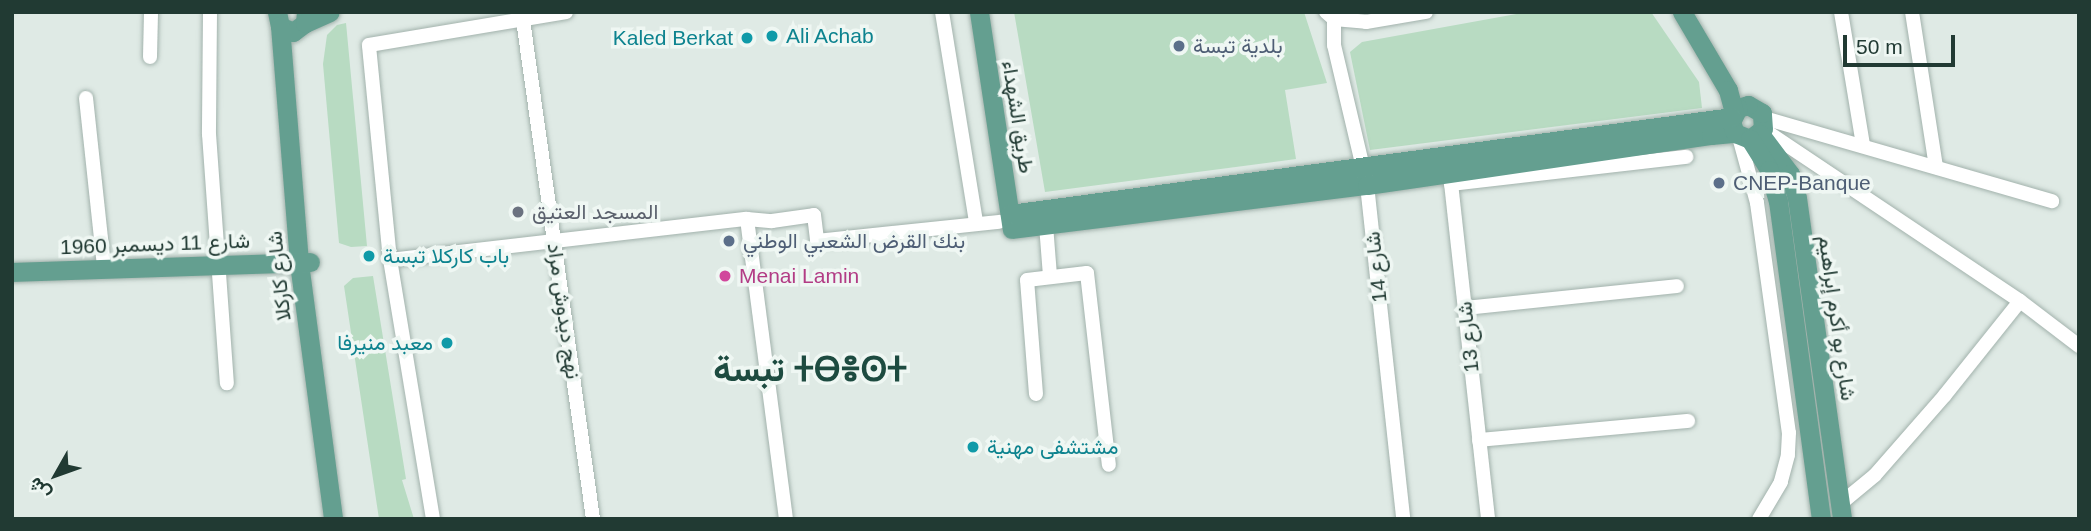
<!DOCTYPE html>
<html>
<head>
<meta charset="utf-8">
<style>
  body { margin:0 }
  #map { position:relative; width:2091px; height:531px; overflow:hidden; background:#dfeae5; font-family:Helvetica,Vazirmatn,"Noto Sans Tifinagh",sans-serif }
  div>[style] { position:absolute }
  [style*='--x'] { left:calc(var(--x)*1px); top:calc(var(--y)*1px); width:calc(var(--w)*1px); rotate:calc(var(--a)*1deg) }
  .green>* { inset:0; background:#b8dbc2 }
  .roads { filter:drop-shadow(0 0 2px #a2b2ac) drop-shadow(0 0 2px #a2b2ac) }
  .minor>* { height:14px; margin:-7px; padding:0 7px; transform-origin:7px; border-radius:7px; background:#fff }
  .major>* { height:19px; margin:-9.5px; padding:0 9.5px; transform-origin:9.5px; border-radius:9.5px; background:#649f90 }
  .dots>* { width:19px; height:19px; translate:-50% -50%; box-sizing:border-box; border:4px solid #eff7f3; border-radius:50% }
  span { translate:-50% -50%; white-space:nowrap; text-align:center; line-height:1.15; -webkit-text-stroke:7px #eff7f3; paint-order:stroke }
  .culture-label { font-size:21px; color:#0d838f }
  .left { translate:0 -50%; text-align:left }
  .right { translate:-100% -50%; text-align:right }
  .service-label { font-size:21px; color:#4e5e75 }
  .street-label { font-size:21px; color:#213a33 }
  .worship-label { font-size:21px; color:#5b616d }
  .hotel-label { font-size:21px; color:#b23c85 }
  .town-label { font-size:35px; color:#1d4b40; font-weight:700 }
  .frame { position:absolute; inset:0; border:14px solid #213a33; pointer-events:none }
  .north { position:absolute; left:21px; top:440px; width:70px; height:70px; -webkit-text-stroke:5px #eff7f3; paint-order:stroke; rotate:230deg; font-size:19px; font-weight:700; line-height:28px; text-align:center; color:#213a33 }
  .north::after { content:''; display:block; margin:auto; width:24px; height:32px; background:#213a33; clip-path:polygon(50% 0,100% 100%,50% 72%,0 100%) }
  .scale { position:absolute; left:1843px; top:35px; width:112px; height:32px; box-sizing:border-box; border:4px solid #213a33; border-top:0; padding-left:9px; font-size:21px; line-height:24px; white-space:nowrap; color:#213a33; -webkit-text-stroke:5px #eff7f3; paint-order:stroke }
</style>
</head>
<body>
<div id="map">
  <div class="green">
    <div style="clip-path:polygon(1014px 12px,1304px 12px,1327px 83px,1285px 90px,1296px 159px,1045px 192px)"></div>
    <div style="clip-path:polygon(1528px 12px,1651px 12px,1699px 82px,1702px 108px,1370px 150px,1350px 52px,1362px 42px)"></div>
    <div style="clip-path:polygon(346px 23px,367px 246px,351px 247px,339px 243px,323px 64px,327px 35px,337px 25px)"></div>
    <div style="clip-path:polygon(373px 276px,406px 479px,402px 480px,414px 519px,379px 519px,344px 286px,353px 278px)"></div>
  </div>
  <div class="roads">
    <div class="minor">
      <div style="--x:210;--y:12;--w:122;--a:90.5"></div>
      <div style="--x:209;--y:134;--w:250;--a:85.9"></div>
      <div style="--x:942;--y:12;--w:214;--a:80.8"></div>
      <div style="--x:1326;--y:12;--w:11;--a:41"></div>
      <div style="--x:1334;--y:19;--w:32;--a:5"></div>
      <div style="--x:1366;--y:22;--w:61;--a:-9.5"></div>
      <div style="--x:1841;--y:12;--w:135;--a:80.6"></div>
      <div style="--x:1912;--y:12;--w:157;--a:81.2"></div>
      <div style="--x:1334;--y:19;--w:26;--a:90"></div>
      <div style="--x:1334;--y:45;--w:144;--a:76.7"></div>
      <div style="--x:1367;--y:185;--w:336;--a:83.8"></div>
      <div style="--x:523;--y:20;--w:504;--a:82.01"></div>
      <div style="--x:150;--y:57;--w:45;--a:-88.7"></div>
      <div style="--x:86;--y:98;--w:170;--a:83.9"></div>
      <div style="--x:1764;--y:118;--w:300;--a:16.1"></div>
      <div style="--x:1763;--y:129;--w:309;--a:33.8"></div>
      <div style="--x:2020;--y:301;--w:74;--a:37.3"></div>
      <div style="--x:1739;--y:137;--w:68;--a:74.7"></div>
      <div style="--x:1757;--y:203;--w:232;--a:82.1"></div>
      <div style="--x:1789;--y:433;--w:22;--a:93"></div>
      <div style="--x:1788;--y:455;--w:28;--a:105"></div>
      <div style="--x:1781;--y:482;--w:43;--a:120.7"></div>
      <div style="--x:1449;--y:165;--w:356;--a:83.7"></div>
      <div style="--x:1451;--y:184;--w:237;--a:-6.6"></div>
      <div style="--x:747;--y:219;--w:303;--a:82.6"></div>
      <div style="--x:1046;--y:225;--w:51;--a:85.5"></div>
      <div style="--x:390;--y:260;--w:359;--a:-6.6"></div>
      <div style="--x:747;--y:219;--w:25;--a:5"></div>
      <div style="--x:772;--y:221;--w:42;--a:-8.1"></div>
      <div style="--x:814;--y:215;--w:26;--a:83"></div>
      <div style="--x:817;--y:241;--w:183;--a:-6"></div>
      <div style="--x:1465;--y:308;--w:213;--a:-5.9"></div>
      <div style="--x:1036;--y:394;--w:114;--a:-94.5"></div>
      <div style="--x:1027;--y:280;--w:60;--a:-6.7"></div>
      <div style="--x:1087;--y:273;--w:193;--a:83.5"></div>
      <div style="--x:1479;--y:440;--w:210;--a:-5.2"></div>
      <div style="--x:1840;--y:504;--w:45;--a:-39.6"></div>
      <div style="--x:1875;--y:475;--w:106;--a:-48.8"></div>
      <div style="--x:1945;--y:395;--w:120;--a:-51.4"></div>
      <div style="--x:433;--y:519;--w:263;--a:-99.4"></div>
      <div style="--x:390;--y:260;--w:216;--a:-95.6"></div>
      <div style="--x:369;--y:45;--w:200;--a:-9.5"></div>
    </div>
    <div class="major">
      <div style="--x:277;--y:12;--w:14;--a:78"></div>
      <div style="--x:280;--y:26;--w:14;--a:25"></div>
      <div style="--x:293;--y:32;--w:15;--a:-37"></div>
      <div style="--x:305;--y:23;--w:11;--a:-85"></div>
      <div style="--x:979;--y:12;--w:219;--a:81.4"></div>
      <div style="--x:1012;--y:229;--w:358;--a:-7.1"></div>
      <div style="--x:1367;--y:185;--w:348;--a:-8.3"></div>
      <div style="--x:1711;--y:135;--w:24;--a:-5"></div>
      <div style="--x:1735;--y:133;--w:16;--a:22"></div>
      <div style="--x:1750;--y:139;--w:16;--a:-38"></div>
      <div style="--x:1763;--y:129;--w:16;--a:-94"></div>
      <div style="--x:1762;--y:113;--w:16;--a:-150"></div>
      <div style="--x:1748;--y:105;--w:10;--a:163"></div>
      <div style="--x:1738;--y:108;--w:16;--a:117"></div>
      <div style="--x:1731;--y:122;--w:12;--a:70"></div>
      <div style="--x:1682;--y:12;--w:91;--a:59.5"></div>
      <div style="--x:1728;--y:90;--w:23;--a:75"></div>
      <div style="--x:305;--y:23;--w:27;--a:-24"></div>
      <div style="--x:280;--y:26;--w:238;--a:85.4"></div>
      <div style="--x:299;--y:263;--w:258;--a:82.4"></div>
      <div style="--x:1760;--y:134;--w:50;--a:53.1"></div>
      <div style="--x:1790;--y:174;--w:25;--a:74"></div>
      <div style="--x:1797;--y:198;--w:324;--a:82"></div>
      <div style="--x:1750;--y:139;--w:36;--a:58"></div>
      <div style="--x:1769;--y:170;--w:32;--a:74"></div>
      <div style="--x:1778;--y:201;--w:321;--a:82.3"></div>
      <div style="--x:1010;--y:214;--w:728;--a:-7.65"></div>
      <div style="--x:12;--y:272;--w:298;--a:-1.9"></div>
    </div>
  </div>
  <div class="dots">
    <div style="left:772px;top:36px;background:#0f9aa8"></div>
    <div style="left:747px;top:38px;background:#0f9aa8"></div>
    <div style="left:1179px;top:46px;background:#5c6f8a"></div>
    <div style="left:1719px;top:183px;background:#5c6f8a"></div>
    <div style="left:518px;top:212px;background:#6b7280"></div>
    <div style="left:729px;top:241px;background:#5c6f8a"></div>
    <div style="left:369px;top:256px;background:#0f9aa8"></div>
    <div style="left:725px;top:276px;background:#d1479c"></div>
    <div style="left:447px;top:343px;background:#0f9aa8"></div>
    <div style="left:973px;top:447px;background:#0f9aa8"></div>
  </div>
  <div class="culture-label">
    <span class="left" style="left:786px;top:36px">Ali Achab</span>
    <span class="right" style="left:733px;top:38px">Kaled Berkat</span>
    <span class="left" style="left:383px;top:256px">باب كاركلا تبسة</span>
    <span class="right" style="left:433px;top:343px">معبد منيرفا</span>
    <span class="left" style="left:987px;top:447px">مشتشفى مهنية</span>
  </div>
  <div class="service-label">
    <span class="left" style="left:1193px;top:46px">بلدية تبسة</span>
    <span class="left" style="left:1733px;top:183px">CNEP-Banque</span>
    <span class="left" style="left:743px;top:241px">بنك القرض الشعبي الوطني</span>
  </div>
  <div class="street-label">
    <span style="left:1018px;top:117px;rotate:81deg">طريق الشهداء</span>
    <span style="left:155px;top:244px;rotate:-2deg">شارع 11 ديسمبر 1960</span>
    <span style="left:1376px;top:267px;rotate:-96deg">شارع 14</span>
    <span style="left:279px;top:276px;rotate:-96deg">شارع كاركلا</span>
    <span style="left:564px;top:311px;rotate:82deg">نهج ديدوش مراد</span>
    <span style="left:1837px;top:318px;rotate:82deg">شارع بو أكرم إبراهيم</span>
    <span style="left:1468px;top:337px;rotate:-96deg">شارع 13</span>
  </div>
  <div class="worship-label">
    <span class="left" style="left:532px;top:212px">المسجد العتيق</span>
  </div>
  <div class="hotel-label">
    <span class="left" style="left:739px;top:276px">Menai Lamin</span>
  </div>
  <div class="town-label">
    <span style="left:810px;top:369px">تبسة ⵜⴱⴻⵙⵜ</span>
  </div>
  <div class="frame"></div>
  <div class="north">ش</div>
  <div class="scale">50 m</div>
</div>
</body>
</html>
